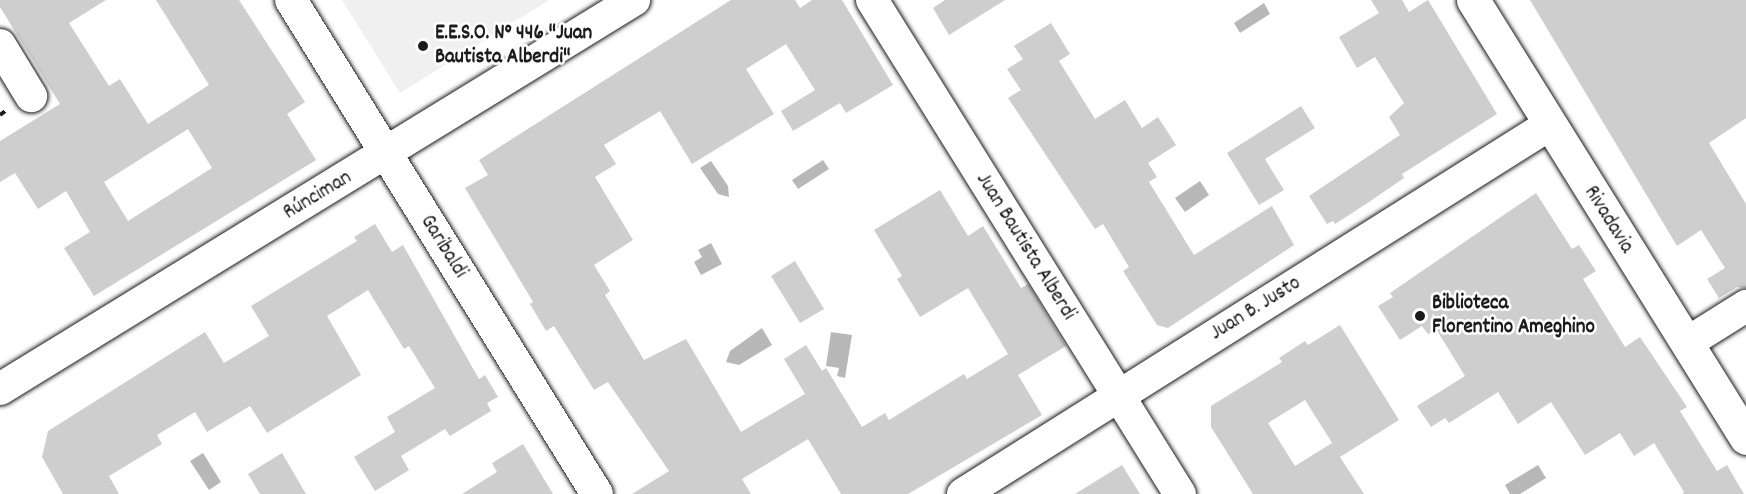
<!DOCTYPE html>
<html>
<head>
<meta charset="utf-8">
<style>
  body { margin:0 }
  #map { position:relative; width:1746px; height:494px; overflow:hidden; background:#fff; font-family:Dekko,sans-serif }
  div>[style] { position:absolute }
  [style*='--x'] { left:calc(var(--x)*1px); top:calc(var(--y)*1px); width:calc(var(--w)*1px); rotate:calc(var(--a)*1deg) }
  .built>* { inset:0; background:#f0f0f0 }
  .water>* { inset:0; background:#b8b8b8 }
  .building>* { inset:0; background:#cecece }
  .path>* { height:4px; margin-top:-2px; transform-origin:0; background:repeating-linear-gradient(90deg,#1c1c1c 0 6px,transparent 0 10.5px) }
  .roads { filter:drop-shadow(0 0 2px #1c1c1c) drop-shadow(0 0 2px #1c1c1c) }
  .street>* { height:32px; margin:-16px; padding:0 16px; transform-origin:16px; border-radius:16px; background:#fff }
  .secondary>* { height:33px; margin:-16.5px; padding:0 16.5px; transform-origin:16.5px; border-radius:16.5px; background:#fff }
  .dots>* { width:16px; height:16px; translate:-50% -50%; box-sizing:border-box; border:3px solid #fff; border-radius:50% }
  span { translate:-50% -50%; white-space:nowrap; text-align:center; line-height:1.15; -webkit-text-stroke:5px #fff; paint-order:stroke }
  .poi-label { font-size:21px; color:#1c1c1c; font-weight:700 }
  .left { translate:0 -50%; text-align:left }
  .street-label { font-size:21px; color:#1c1c1c }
</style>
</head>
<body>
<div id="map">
  <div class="built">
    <div style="clip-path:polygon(342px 0,549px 0,400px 93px)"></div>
  </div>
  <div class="water">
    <div style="clip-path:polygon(1264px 3px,1270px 14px,1240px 33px,1234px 23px)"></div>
    <div style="clip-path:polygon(823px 160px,829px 169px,798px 189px,792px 180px)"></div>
    <div style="clip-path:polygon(711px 161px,728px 186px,729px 197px,718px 194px,700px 168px)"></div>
    <div style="clip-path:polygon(1200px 181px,1209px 195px,1185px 212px,1175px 198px)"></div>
    <div style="clip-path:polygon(711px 243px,722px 264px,701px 275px,694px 262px,702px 257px,698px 250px)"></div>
    <div style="clip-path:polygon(762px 328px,772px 345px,739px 365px,726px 362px,730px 351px)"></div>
    <div style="clip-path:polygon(831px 332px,852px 335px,845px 378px,837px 376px,839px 368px,826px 366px)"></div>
    <div style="clip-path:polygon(203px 453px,221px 482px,209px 490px,190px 461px)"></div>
    <div style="clip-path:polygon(1538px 465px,1546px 478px,1520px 494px,1510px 494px,1505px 485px)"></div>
  </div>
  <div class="building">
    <div style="clip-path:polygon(evenodd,0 0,106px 0,69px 23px,109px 86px,120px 79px,148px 124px,209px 85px,156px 0,239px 0,305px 102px,287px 114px,316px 160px,94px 296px,64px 248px,90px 232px,66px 191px,38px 209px,15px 173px,0 182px,0 141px,60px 104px,0 7px,0 0,188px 129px,212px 168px,128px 221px,104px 182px,188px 129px)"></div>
    <div style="clip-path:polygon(731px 0,795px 0,800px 8px,812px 0,842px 0,893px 85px,846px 113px,840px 103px,793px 131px,781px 111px,815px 90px,786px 44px,746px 69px,774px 114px,692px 164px,660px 111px,604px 145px,616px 164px,595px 177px,633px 240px,594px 265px,610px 291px,605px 295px,644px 360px,686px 339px,741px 432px,805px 394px,784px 359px,806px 345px,822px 371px,826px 368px,862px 427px,885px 413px,889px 420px,964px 374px,967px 379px,1008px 354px,968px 288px,920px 317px,897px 279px,902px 276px,874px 230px,940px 190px,968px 236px,983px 226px,1021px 288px,1028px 284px,1066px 346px,1018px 375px,1042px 415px,908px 494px,841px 494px,808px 439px,742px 479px,751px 494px,632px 494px,669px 471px,608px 382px,594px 390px,554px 326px,546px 331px,530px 304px,533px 302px,465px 188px,488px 175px,479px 160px)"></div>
    <div style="clip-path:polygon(945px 0,1005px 0,949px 35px,933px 8px)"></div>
    <div style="clip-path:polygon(1371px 0,1402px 0,1409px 12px,1428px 0,1497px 114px,1402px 174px,1404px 178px,1366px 204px,1335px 224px,1333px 221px,1327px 224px,1309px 196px,1400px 135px,1389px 117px,1404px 103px,1375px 57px,1357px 68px,1339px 37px,1379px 13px)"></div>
    <div style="clip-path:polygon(1530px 0,1746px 0,1746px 118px,1709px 143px,1746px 204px,1746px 288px,1737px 287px,1719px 298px,1707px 279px,1725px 268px,1701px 230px,1677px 246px)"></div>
    <div style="clip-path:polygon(1051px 23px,1070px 54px,1059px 61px,1095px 119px,1125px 100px,1142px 128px,1158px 117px,1176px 145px,1148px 163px,1157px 177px,1149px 182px,1194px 255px,1272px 206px,1294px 245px,1168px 328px,1157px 325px,1123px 271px,1129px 267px,1103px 224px,1095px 229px,1008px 98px,1021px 90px,1007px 69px,1023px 59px,1014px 46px)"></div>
    <div style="clip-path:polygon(1301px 106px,1315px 128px,1265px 159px,1284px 190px,1259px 205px,1227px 153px)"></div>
    <div style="clip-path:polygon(1536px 193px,1572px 249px,1579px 245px,1596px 271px,1583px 279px,1625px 347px,1640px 337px,1687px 407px,1680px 411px,1717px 471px,1727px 465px,1744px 494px,1682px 494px,1684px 492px,1654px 443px,1634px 456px,1620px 433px,1585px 455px,1551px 402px,1518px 424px,1498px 392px,1449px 423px,1445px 418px,1431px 427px,1417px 406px,1465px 376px,1436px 329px,1428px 334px,1422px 326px,1400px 340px,1378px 306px,1393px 297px,1390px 293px)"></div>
    <div style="clip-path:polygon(375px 224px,392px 252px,403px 245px,479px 379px,485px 375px,498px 397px,487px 403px,491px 411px,450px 436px,445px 429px,401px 456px,409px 470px,375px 491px,354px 457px,395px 432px,387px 417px,435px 388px,409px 346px,404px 349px,368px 290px,327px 316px,361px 375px,267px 433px,250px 406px,207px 432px,195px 412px,157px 435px,162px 444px,109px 476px,119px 494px,63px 494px,42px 457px,48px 431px,205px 332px,224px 363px,269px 336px,251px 306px,357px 241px,354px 237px)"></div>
    <div style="clip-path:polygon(795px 261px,824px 309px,800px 323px,771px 276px)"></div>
    <div style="clip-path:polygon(evenodd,1340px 325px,1399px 420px,1340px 457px,1364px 494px,1253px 494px,1211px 427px,1211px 406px,1282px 362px,1279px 358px,1305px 341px,1308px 345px,1340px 325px,1305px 400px,1334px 446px,1332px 443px,1295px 466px,1268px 423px,1305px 400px)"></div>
    <div style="clip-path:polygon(523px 444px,553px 494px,462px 494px,497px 472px,492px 463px)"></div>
    <div style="clip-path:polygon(282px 453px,306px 494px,260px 494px,248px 474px)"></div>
    <div style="clip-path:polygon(1122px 465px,1140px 494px,1075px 494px)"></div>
  </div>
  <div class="path">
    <div style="--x:0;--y:115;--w:9;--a:-36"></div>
  </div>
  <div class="roads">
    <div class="street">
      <div style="--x:291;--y:0;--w:581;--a:58.22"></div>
      <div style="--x:872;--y:0;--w:582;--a:58.06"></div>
      <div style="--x:0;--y:45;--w:60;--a:58.7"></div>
      <div style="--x:1687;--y:343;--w:70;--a:-32.1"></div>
      <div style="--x:0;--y:389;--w:744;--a:-31.53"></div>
      <div style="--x:963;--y:494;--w:693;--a:-32.2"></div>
    </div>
    <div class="secondary">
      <div style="--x:1473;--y:0;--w:516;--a:58.07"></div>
    </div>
  </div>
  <div class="dots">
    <div style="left:423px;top:46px;background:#1c1c1c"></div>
    <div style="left:1420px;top:316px;background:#1c1c1c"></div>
  </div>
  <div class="poi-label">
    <span class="left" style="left:435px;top:46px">E.E.S.O. N° 446 "Juan<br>Bautista Alberdi"</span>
    <span class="left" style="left:1432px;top:316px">Biblioteca<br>Florentino Ameghino</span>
  </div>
  <div class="street-label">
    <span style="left:318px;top:196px;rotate:-31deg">Rúnciman</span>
    <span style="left:1608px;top:220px;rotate:58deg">Rivadavia</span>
    <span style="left:443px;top:247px;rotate:58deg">Garibaldi</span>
    <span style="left:1025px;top:247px;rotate:58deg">Juan Bautista Alberdi</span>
    <span style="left:1256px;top:309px;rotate:-32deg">Juan B. Justo</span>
  </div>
</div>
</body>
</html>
